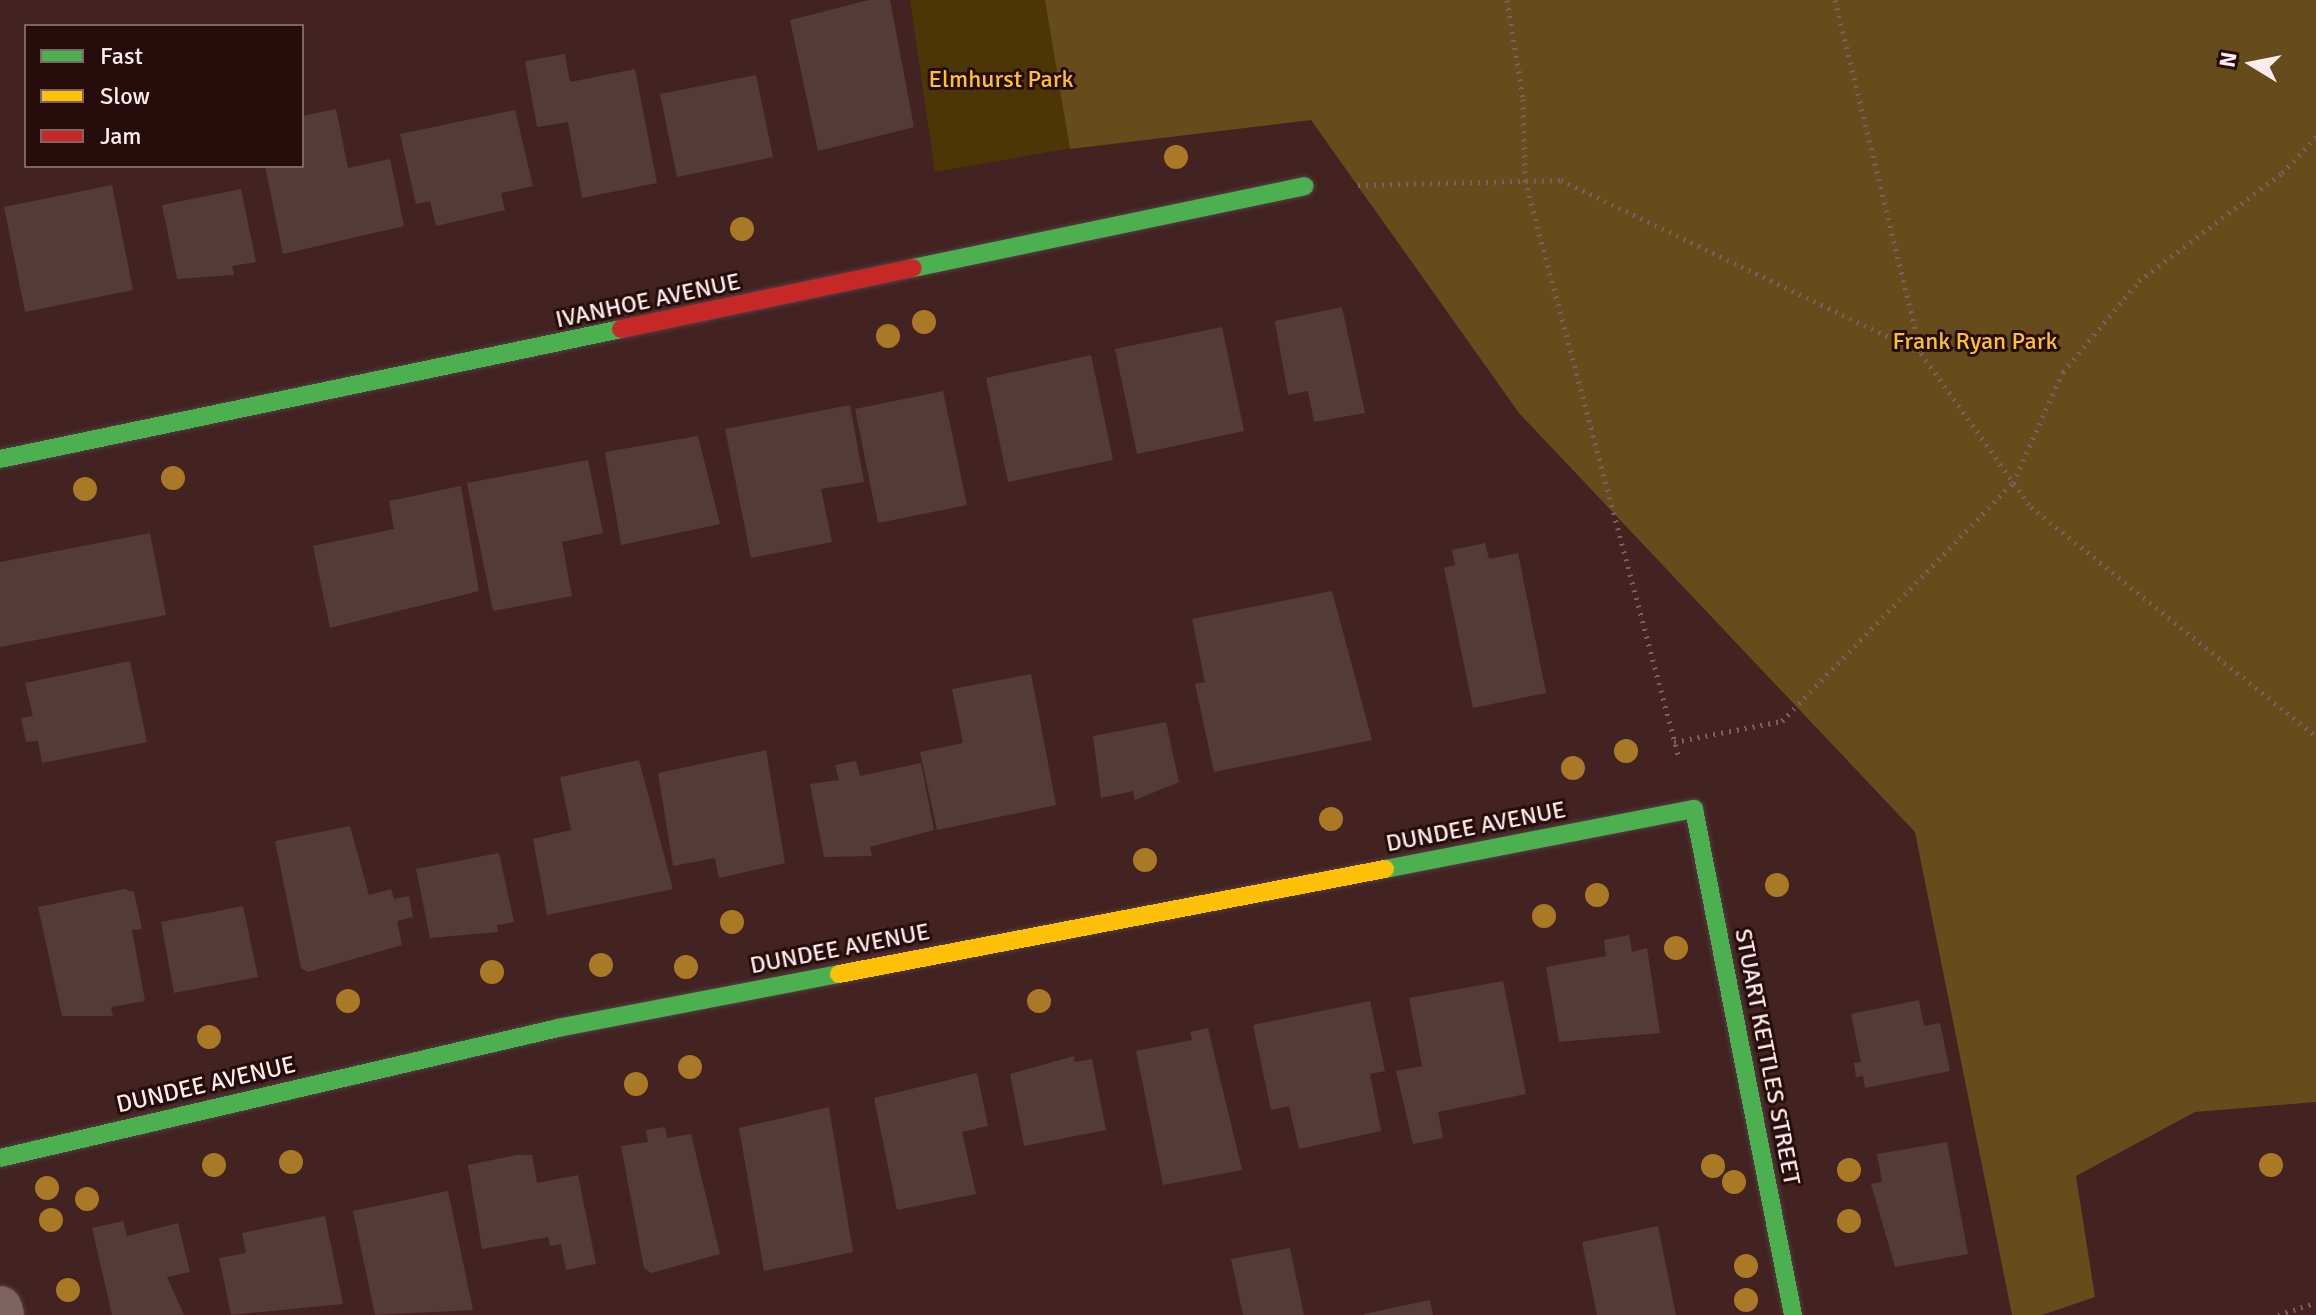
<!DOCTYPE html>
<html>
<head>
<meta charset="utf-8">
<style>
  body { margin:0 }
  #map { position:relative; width:2316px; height:1315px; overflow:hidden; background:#432222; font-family:Signika,sans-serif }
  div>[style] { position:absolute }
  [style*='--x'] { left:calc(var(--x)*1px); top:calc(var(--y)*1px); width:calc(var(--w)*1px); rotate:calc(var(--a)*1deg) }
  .green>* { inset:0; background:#4d3605 }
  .forest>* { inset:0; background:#664c1b }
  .building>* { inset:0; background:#553b37 }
  .path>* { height:5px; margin-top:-2.5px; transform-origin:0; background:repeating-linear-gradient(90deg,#795f5e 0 2px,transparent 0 8px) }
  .roads { filter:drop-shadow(0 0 2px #553f3f) drop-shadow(0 0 2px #553f3f) }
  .street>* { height:44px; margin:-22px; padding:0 22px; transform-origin:22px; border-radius:22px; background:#7f6363 }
  .fast>* { height:18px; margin:-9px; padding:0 9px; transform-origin:9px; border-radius:9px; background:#4caf50 }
  .slow>* { height:18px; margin:-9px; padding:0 9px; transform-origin:9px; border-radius:9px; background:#ffc107 }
  .jam>* { height:18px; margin:-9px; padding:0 9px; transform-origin:9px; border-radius:9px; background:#c62828 }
  .trees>* { width:24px; height:24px; margin:-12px; border-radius:50%; background:#a97926 }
  span { translate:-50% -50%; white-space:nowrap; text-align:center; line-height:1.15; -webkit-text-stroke:6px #260c0b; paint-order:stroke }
  .park-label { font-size:24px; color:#fdc12a }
  .street-label { font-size:24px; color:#feedec }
  .legend { position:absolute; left:24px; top:24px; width:280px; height:144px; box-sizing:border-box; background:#260c0b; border:2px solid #7c6665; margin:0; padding:10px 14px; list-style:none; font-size:24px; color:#feedec }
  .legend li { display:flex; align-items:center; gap:16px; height:40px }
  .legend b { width:40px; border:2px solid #7c6665 }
  .north { position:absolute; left:2212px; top:24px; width:80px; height:80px; -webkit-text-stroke:6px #260c0b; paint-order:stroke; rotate:280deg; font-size:22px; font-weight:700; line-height:32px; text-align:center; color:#feedec }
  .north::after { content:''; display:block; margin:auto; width:28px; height:36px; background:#feedec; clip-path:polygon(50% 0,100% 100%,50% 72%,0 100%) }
</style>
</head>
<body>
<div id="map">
  <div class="green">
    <div style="clip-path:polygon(910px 0,1440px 0,1454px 81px,935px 172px)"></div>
  </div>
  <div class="forest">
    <div style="clip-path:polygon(1045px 0,2316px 0,2316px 1102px,2195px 1112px,2076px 1176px,2095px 1297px,2042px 1315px,2012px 1315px,1915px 832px,1519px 413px,1311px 120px,1070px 149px)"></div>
  </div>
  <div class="building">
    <div style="clip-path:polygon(869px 0,890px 0,914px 127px,818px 151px,790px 20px)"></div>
    <div style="clip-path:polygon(565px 54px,570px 82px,635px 69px,657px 183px,582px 198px,568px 122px,537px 127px,525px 61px)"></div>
    <div style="clip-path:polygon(756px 75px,773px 157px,677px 177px,660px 94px)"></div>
    <div style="clip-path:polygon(336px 109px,348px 168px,390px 159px,404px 226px,283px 254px,265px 166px,302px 166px,302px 116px)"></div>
    <div style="clip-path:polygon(515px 110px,533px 186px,501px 193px,505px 210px,436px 226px,430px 201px,416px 204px,400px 134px)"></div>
    <div style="clip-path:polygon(112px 185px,133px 290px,25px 312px,4px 207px)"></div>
    <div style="clip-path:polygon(241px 189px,256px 262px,232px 266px,234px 275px,177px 279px,162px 205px)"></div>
    <div style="clip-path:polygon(1342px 307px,1365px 413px,1314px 422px,1308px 391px,1288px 395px,1275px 321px)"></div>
    <div style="clip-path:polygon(1222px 327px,1244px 431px,1137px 454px,1115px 349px)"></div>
    <div style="clip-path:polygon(1091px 355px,1113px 460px,1008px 482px,986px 378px)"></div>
    <div style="clip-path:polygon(943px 391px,967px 505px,878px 523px,855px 409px)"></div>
    <div style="clip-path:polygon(850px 405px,864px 482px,821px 489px,832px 542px,751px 558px,725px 429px)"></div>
    <div style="clip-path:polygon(698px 436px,720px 524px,621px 545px,605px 452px)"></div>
    <div style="clip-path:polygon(588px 460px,603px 533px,562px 542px,572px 596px,493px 611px,467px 483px)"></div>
    <div style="clip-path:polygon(461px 486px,479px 591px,330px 628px,313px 546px,394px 529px,389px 501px)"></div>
    <div style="clip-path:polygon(150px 533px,166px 615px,0 647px,0 562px)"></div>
    <div style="clip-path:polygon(1485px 543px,1489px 559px,1518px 553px,1546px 693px,1473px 708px,1444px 568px,1455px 565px,1452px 550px)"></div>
    <div style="clip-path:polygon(1332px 591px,1372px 740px,1214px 772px,1195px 684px,1205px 682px,1192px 619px)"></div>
    <div style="clip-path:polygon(130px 661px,147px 742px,42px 763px,38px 741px,26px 742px,21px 718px,33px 716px,25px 683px)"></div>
    <div style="clip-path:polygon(1031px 674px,1056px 805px,937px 830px,920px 752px,963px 743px,952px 689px)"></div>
    <div style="clip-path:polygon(1166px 722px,1179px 782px,1135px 800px,1133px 791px,1101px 798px,1093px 736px)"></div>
    <div style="clip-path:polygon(766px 750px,785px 863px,719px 878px,715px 858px,673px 866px,658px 773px)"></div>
    <div style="clip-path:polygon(639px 760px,673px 889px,547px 915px,533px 839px,571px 830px,560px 777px)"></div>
    <div style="clip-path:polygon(856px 761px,860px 776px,921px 763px,934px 830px,870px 847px,872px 856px,824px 857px,810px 784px,839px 780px,835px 765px)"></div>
    <div style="clip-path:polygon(350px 826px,369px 895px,391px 889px,394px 899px,409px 896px,413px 917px,397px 921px,402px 945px,308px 972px,301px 968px,275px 841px)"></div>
    <div style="clip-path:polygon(499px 853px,514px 922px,497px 925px,498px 932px,430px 938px,416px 869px)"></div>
    <div style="clip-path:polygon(124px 889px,134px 892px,142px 929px,132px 930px,145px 1001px,111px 1007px,113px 1016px,62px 1016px,38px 907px)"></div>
    <div style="clip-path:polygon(243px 906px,258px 977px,174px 993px,161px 922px)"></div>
    <div style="clip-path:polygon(1629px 935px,1632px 952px,1647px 948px,1660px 1033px,1559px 1042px,1546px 967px,1606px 956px,1604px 940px)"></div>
    <div style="clip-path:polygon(1503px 981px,1526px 1094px,1438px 1112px,1443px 1138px,1413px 1144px,1396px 1071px,1422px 1066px,1409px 998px)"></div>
    <div style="clip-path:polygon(1919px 1000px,1924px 1026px,1940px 1023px,1950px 1071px,1865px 1088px,1863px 1076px,1856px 1077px,1854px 1063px,1861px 1062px,1851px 1014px)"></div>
    <div style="clip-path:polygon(1370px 1001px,1385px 1071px,1370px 1074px,1381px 1131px,1299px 1149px,1289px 1106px,1271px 1110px,1253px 1025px)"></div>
    <div style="clip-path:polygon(1208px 1028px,1242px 1170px,1163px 1185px,1136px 1051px,1192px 1040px,1190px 1032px)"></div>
    <div style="clip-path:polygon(1074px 1056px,1075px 1062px,1092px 1059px,1106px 1130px,1024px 1146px,1010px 1074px)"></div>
    <div style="clip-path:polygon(977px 1073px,988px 1126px,962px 1132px,976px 1194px,897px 1210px,874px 1098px)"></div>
    <div style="clip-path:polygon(829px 1107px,853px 1252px,764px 1271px,739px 1128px)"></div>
    <div style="clip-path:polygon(665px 1127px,667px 1138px,691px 1134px,720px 1254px,651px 1273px,644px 1268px,621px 1146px,648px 1142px,646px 1130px)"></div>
    <div style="clip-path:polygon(1947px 1142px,1968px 1254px,1895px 1267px,1871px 1184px,1882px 1182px,1877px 1154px)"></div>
    <div style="clip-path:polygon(516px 1155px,532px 1155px,537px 1183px,578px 1175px,596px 1264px,566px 1270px,561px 1244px,550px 1246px,548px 1237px,482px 1249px,468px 1165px)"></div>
    <div style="clip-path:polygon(448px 1191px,473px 1310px,375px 1315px,353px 1211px)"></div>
    <div style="clip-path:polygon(325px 1216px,343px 1304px,231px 1315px,219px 1258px,246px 1253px,242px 1233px)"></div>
    <div style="clip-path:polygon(123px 1221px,127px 1236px,178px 1223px,190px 1272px,167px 1277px,184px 1315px,112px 1315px,92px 1228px)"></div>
    <div style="clip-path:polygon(1658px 1226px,1676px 1315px,1597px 1315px,1582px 1242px)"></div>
    <div style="clip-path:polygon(1290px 1248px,1304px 1315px,1243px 1315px,1231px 1259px)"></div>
    <div style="clip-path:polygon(1430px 1300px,1433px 1315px,1364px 1315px,1364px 1314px)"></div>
  </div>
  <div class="path">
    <div style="--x:1507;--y:0;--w:100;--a:80.8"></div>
    <div style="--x:1523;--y:99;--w:81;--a:88.6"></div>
    <div style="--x:1525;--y:180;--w:598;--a:75.08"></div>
    <div style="--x:1835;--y:0;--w:363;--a:76.3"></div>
    <div style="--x:1921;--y:353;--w:189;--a:54.5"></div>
    <div style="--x:2031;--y:507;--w:366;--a:38.8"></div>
    <div style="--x:1358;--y:185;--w:203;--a:-1.4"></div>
    <div style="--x:1561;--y:180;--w:398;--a:25.6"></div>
    <div style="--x:1674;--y:742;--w:110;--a:-11"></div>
    <div style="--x:1782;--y:721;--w:332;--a:-45.9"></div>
    <div style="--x:2013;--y:483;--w:122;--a:-65.8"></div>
    <div style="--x:2063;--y:372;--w:119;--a:-50.1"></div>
    <div style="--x:2139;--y:281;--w:179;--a:-37.1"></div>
    <div style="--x:2282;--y:173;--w:50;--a:-46.6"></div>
    <div style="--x:2278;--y:1315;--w:40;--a:-18"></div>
  </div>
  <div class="roads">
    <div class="street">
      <div style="--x:0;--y:1308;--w:7;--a:74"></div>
    </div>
    <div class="fast">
      <div style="--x:913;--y:268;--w:400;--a:-11.8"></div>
      <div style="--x:0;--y:459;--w:634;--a:-11.82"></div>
      <div style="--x:1385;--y:869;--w:315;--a:-11"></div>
      <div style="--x:1694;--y:809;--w:516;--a:78.93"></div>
      <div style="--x:0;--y:1158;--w:573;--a:-13.11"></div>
      <div style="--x:558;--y:1028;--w:286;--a:-10.9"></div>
    </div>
    <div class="slow">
      <div style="--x:839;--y:974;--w:556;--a:-10.89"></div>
    </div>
    <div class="jam">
      <div style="--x:621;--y:329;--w:298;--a:-11.8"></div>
    </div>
  </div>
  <div class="trees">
    <div style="left:1176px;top:157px"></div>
    <div style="left:742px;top:229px"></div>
    <div style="left:924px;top:322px"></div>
    <div style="left:888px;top:336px"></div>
    <div style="left:173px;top:478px"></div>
    <div style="left:85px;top:489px"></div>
    <div style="left:1626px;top:751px"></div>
    <div style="left:1573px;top:768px"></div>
    <div style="left:1331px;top:819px"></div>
    <div style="left:1145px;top:860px"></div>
    <div style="left:1777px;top:885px"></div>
    <div style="left:1597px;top:895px"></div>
    <div style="left:1544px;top:916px"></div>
    <div style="left:732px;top:922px"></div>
    <div style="left:1676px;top:948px"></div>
    <div style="left:601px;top:965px"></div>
    <div style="left:686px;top:967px"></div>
    <div style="left:492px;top:972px"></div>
    <div style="left:348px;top:1001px"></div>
    <div style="left:1039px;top:1001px"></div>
    <div style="left:209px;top:1037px"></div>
    <div style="left:690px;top:1067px"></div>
    <div style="left:636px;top:1084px"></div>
    <div style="left:291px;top:1162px"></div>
    <div style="left:214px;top:1165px"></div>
    <div style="left:2271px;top:1165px"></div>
    <div style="left:1713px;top:1166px"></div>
    <div style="left:1849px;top:1170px"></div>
    <div style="left:1734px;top:1182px"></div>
    <div style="left:47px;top:1188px"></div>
    <div style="left:87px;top:1199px"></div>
    <div style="left:51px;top:1220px"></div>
    <div style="left:1849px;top:1221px"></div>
    <div style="left:1746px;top:1266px"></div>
    <div style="left:68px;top:1290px"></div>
    <div style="left:1746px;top:1300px"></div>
  </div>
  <div class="park-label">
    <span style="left:1001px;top:80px">Elmhurst Park</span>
    <span style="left:1975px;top:342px">Frank Ryan Park</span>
  </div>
  <div class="street-label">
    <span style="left:648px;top:301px;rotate:-12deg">IVANHOE AVENUE</span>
    <span style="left:1476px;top:827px;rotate:-11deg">DUNDEE AVENUE</span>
    <span style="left:840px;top:949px;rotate:-11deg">DUNDEE AVENUE</span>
    <span style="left:1767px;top:1057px;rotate:79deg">STUART KETTLES STREET</span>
    <span style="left:206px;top:1085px;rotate:-13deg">DUNDEE AVENUE</span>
  </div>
  <ul class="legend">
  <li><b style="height:10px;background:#4caf50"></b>Fast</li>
  <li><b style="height:10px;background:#ffc107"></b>Slow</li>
  <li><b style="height:10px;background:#c62828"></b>Jam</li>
  </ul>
  <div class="north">N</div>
</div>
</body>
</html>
